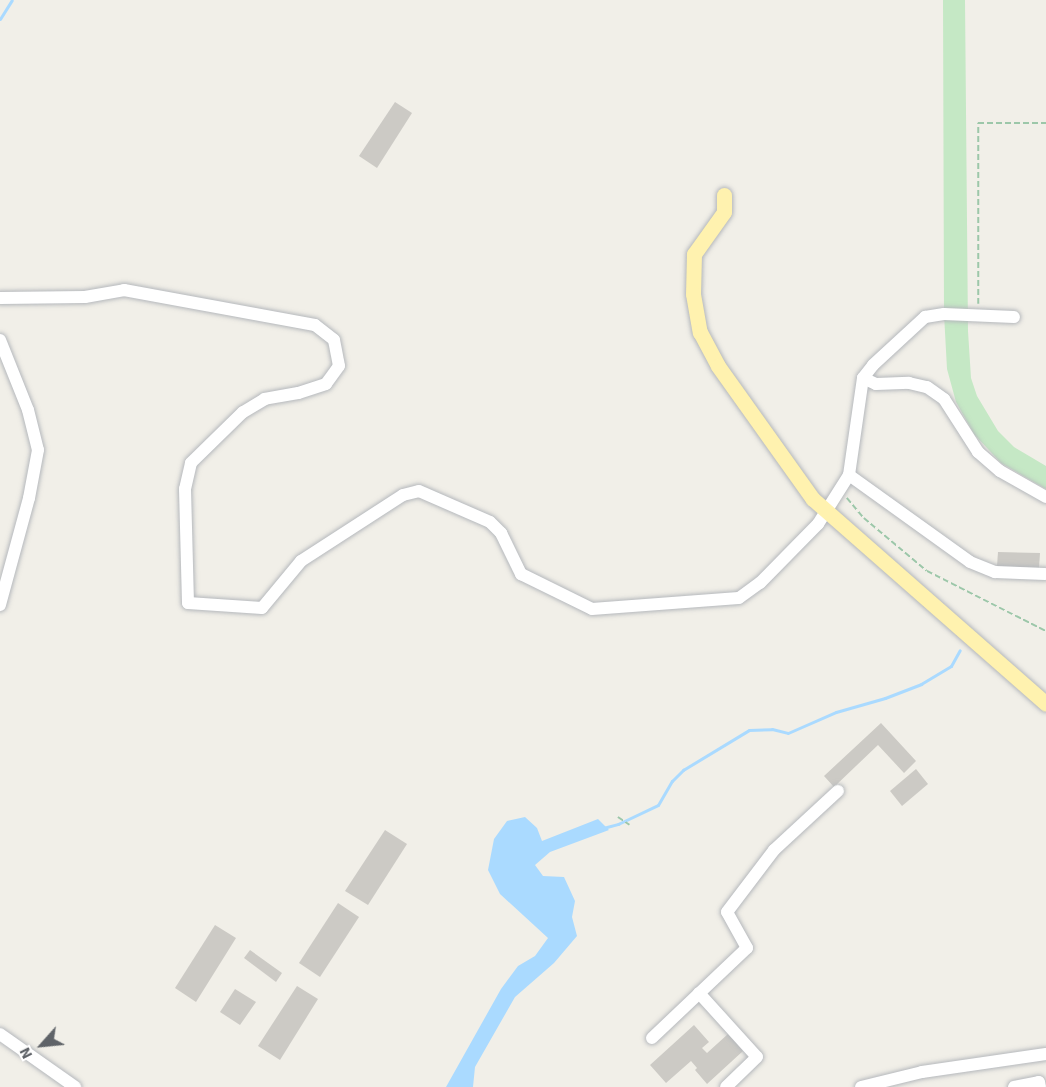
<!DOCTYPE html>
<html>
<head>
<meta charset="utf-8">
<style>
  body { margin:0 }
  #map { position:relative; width:1046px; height:1087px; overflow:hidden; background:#f1efe8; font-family:"Source Sans 3",sans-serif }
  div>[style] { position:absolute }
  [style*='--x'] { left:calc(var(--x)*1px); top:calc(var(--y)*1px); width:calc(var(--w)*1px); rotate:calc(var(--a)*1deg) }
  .green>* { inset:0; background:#c5e8c5 }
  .water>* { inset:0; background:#aadaff }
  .stream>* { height:3px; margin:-1.5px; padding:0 1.5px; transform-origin:1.5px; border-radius:1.5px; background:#aadaff }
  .building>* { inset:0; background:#cccac5 }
  .path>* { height:1.5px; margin-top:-0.75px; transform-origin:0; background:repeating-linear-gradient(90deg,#9cc7a9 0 6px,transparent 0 9px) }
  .roads { filter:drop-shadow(0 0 2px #b5b8bc) drop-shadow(0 0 2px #b5b8bc) }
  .minor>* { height:12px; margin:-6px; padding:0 6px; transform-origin:6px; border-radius:6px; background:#fff }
  .major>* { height:15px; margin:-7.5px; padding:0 7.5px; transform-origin:7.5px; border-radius:7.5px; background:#fff2af }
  span { translate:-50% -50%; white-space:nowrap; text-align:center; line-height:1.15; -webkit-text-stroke:4.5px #fff; paint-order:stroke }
  .north { position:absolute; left:12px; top:1015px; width:60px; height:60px; -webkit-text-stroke:4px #fff; paint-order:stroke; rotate:243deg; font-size:16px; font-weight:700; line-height:24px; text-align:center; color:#5f6368 }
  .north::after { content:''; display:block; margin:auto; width:21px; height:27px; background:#5f6368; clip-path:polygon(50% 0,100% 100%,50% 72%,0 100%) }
</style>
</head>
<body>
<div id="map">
  <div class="green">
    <div style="clip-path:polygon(943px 0,965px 0,968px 331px,971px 378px,977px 396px,998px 431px,1014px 447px,1046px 466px,1046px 489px,1001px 463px,974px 434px,956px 402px,947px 369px,944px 314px)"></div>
  </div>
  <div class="water">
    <div style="clip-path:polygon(525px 817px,537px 828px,542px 841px,598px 819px,609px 830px,550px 852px,535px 865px,543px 876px,564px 877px,575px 901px,572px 917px,577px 936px,554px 963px,515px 997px,475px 1067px,473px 1087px,446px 1087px,501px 989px,518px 966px,535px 956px,548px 938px,500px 894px,488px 870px,494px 839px,507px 821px)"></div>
  </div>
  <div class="stream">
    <div style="--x:0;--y:19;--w:22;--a:-58"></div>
    <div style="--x:603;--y:828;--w:16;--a:-15"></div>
    <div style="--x:618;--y:824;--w:44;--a:-25.4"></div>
    <div style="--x:658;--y:805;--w:28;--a:-60"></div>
    <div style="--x:672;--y:781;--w:16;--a:-45"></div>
    <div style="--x:683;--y:770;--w:77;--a:-31.2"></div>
    <div style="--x:749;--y:730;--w:23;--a:-2"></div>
    <div style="--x:772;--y:729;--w:16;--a:14"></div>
    <div style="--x:788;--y:733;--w:52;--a:-23.6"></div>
    <div style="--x:836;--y:712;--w:51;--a:-15.9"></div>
    <div style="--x:885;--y:698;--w:39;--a:-21"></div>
    <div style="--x:921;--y:684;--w:35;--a:-31"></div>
    <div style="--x:951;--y:666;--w:18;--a:-61"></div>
  </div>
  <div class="building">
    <div style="clip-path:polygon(395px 102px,412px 113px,377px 168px,359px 156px)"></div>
    <div style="clip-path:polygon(998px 552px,1040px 553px,1039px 568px,997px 566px)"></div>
    <div style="clip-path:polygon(881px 723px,916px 761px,904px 773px,878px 745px,834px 787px,824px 776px)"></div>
    <div style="clip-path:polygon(916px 769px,928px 784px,902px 806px,890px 791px)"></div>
    <div style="clip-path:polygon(385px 830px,407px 844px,368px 905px,345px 891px)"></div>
    <div style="clip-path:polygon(338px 903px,359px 917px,320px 977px,299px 963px)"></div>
    <div style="clip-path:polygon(215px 925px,236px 938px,196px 1002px,175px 988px)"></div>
    <div style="clip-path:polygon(250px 950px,282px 973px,276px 982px,244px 958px)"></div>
    <div style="clip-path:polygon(297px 986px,318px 999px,280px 1060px,258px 1046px)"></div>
    <div style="clip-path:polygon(235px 989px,256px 1002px,240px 1025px,220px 1012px)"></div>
    <div style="clip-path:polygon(694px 1025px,709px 1042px,702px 1048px,707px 1053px,728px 1034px,743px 1051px,707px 1084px,695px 1070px,697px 1068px,691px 1061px,666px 1083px,650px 1065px)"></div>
  </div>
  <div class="path">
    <div style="--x:978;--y:304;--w:181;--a:-90"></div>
    <div style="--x:978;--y:123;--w:68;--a:0"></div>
    <div style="--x:847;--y:498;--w:26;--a:50"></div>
    <div style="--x:864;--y:518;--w:82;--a:40.1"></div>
    <div style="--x:927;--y:571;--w:133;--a:26.8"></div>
    <div style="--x:618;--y:817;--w:14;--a:34"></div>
  </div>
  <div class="roads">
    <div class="minor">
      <div style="--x:0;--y:298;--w:85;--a:-0.7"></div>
      <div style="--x:85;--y:297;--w:40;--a:-10"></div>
      <div style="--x:124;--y:290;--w:194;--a:10.4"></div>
      <div style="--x:315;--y:325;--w:24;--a:38"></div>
      <div style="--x:334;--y:340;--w:26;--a:79"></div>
      <div style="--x:339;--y:366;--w:22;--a:126"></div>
      <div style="--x:326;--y:384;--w:29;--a:162"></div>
      <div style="--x:298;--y:393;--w:34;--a:170"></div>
      <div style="--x:265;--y:399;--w:26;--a:149"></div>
      <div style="--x:243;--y:412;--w:73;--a:135.6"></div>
      <div style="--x:191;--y:463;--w:27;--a:103"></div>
      <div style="--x:185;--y:489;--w:114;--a:88.5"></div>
      <div style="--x:188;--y:603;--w:74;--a:3.9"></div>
      <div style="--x:262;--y:608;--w:61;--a:-50.3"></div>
      <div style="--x:301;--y:561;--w:121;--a:-32.9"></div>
      <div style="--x:403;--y:495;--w:16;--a:-14"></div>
      <div style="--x:419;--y:491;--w:77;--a:23.6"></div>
      <div style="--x:490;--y:522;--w:16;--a:45"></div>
      <div style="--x:501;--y:533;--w:46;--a:64"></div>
      <div style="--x:521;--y:574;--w:79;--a:26.2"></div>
      <div style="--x:592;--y:609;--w:147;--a:-4.3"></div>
      <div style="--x:739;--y:598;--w:26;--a:-36"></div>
      <div style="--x:760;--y:583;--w:83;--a:-45.5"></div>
      <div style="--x:818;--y:524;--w:58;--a:-57.7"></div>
      <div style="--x:849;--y:475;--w:98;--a:-81.8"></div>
      <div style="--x:863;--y:378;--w:16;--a:-52"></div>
      <div style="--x:873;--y:365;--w:71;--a:-42.7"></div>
      <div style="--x:925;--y:317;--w:19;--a:-9"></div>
      <div style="--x:944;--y:314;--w:70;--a:2.5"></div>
      <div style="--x:0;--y:340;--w:75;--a:68.2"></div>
      <div style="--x:28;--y:410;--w:41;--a:76"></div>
      <div style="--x:38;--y:450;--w:49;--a:100.6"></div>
      <div style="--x:29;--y:498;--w:111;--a:105.2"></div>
      <div style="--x:863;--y:378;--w:14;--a:25"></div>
      <div style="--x:876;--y:384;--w:33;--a:-2"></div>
      <div style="--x:909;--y:383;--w:18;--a:13"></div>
      <div style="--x:927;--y:387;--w:21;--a:35"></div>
      <div style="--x:944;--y:399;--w:63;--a:57.3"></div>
      <div style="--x:978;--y:452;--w:29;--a:41"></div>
      <div style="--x:1000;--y:471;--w:53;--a:29.5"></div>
      <div style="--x:849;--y:475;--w:149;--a:35.7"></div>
      <div style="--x:970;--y:562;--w:27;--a:22"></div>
      <div style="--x:995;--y:572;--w:50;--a:2.3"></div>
      <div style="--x:699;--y:993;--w:86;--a:47.8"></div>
      <div style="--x:757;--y:1057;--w:43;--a:135.9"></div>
      <div style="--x:0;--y:1034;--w:92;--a:35.2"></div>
      <div style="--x:652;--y:1038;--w:131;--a:-43.5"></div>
      <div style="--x:747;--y:948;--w:41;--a:-119.1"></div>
      <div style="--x:727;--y:912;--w:78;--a:-52.8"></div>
      <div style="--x:774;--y:850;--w:87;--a:-42.7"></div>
      <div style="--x:861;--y:1087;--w:63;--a:-13.8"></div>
      <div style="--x:922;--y:1072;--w:125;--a:-8.3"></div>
      <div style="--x:1014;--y:1087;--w:25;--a:-11"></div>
      <div style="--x:1039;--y:1082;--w:5;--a:79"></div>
    </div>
    <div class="major">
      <div style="--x:724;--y:195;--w:17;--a:90"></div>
      <div style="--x:724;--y:212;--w:52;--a:125.5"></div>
      <div style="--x:694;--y:254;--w:40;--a:91.4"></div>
      <div style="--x:693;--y:294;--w:39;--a:80"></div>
      <div style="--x:700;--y:332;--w:38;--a:62"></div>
      <div style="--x:718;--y:366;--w:163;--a:54.5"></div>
      <div style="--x:813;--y:499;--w:310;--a:41.3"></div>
    </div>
  </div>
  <div class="north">N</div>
</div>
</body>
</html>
